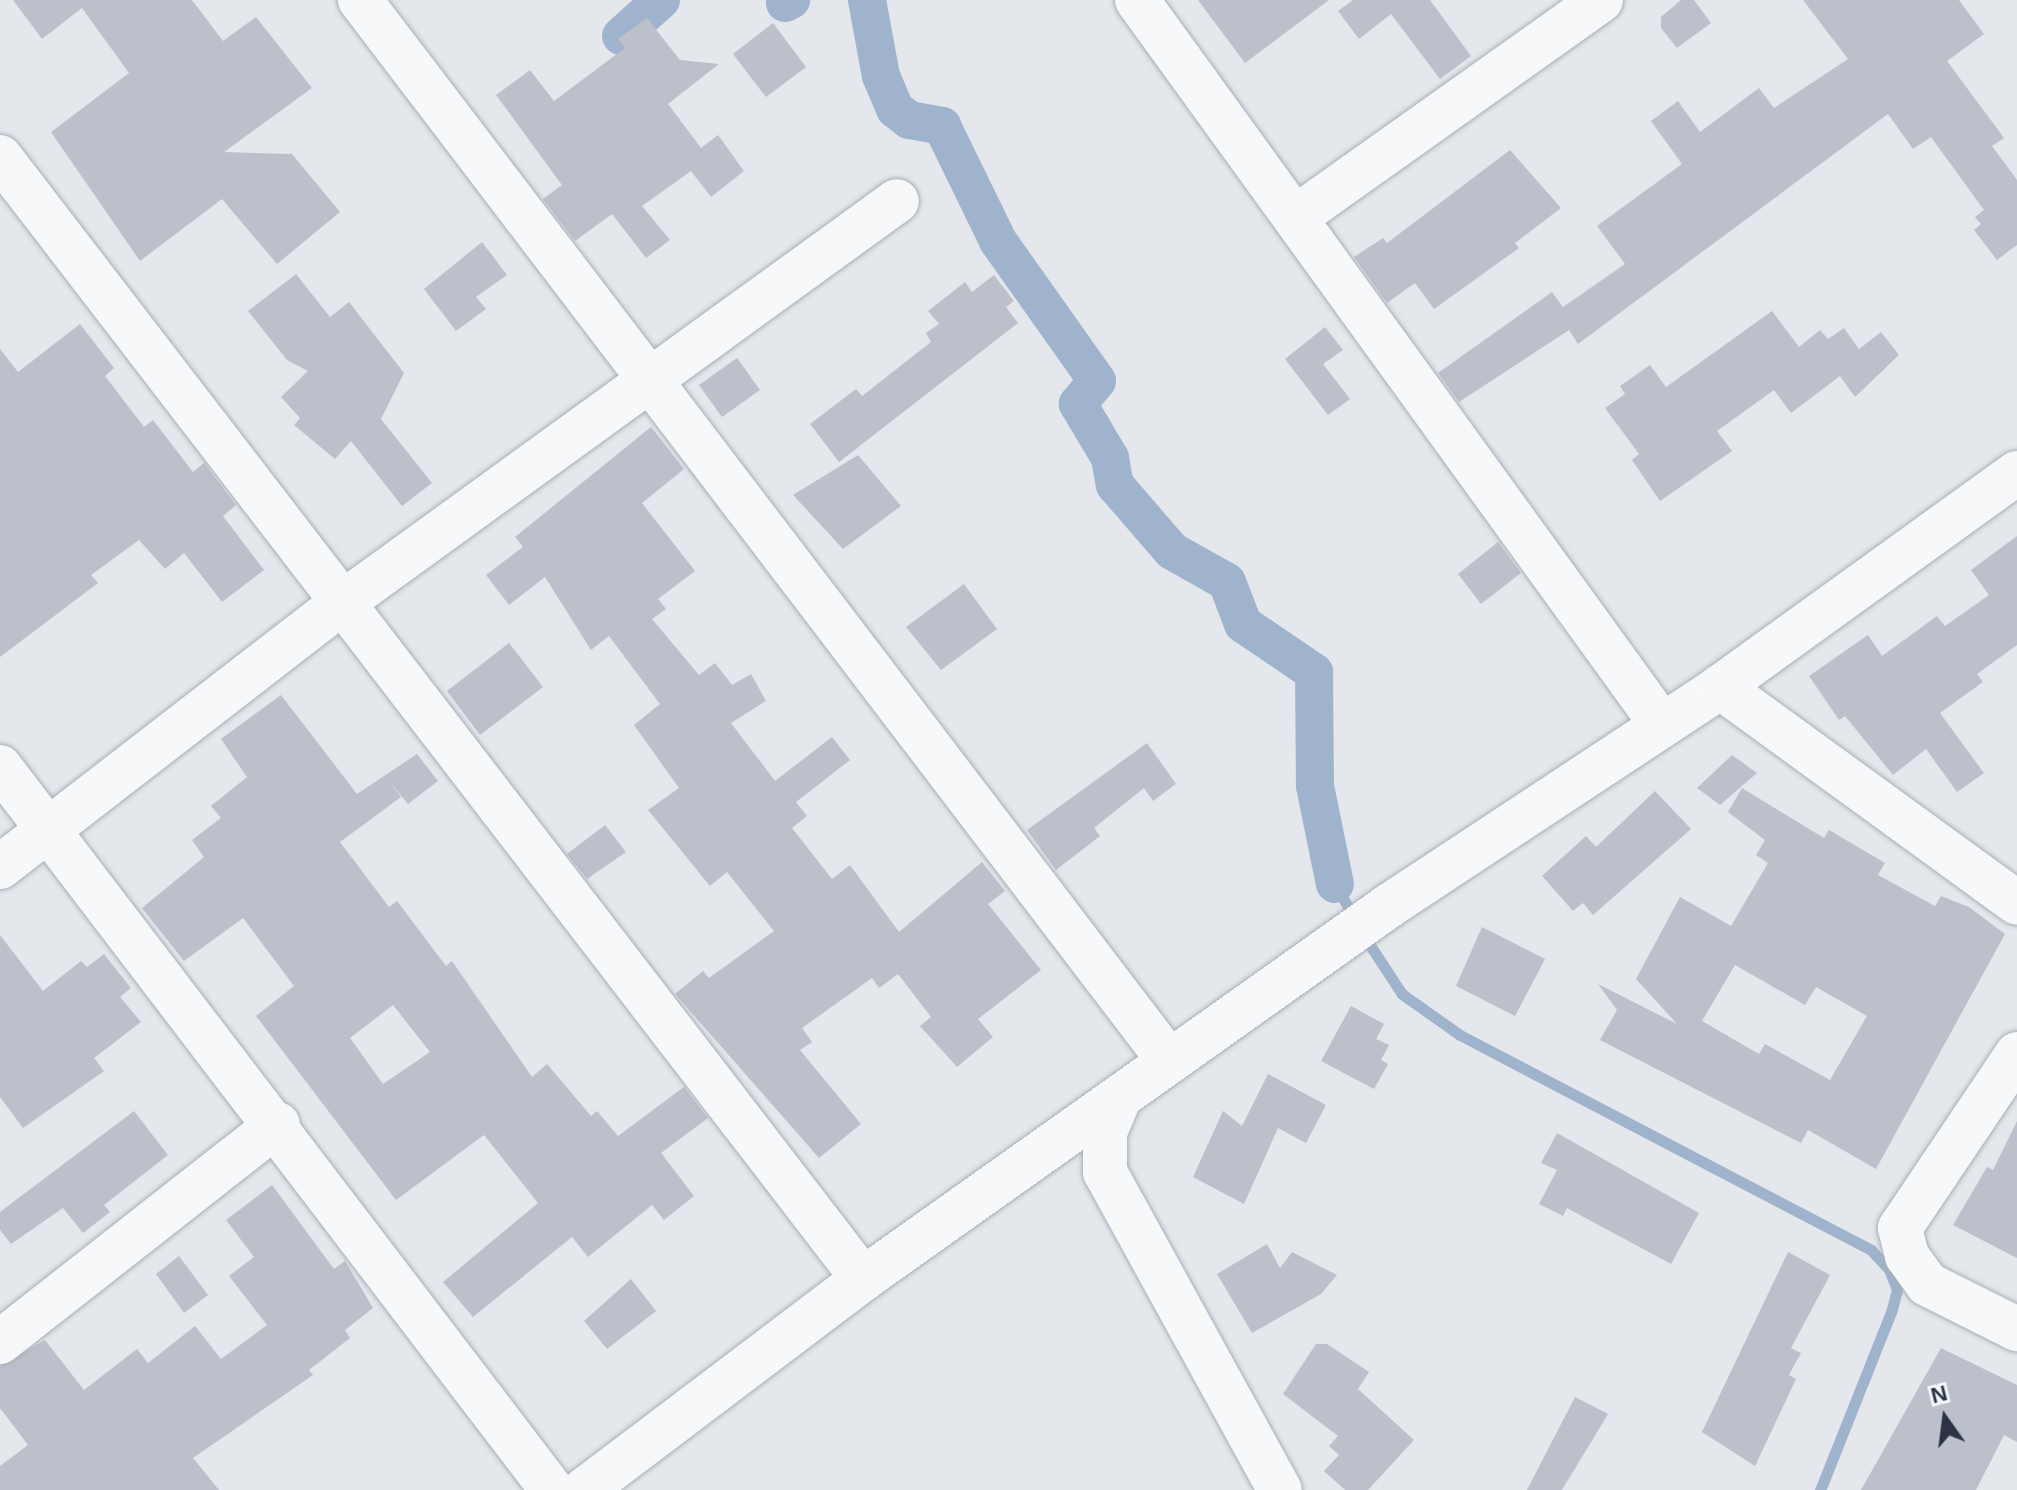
<!DOCTYPE html>
<html>
<head>
<meta charset="utf-8">
<style>
  body { margin:0 }
  #map { position:relative; width:2017px; height:1490px; overflow:hidden; background:#e4e7ec; font-family:Arial,sans-serif }
  div>[style] { position:absolute }
  [style*='--x'] { left:calc(var(--x)*1px); top:calc(var(--y)*1px); width:calc(var(--w)*1px); rotate:calc(var(--a)*1deg) }
  .stream>* { height:11px; margin:-5.5px; padding:0 5.5px; transform-origin:5.5px; border-radius:5.5px; background:#9fb4cc }
  .canal>* { height:38px; margin:-19px; padding:0 19px; transform-origin:19px; border-radius:19px; background:#9fb4cc }
  .building>* { inset:0; background:#bbc0ca }
  .roads { filter:drop-shadow(0 0 2px #a9aeb7) drop-shadow(0 0 2px #a9aeb7) }
  .minor>* { height:44px; margin:-22px; padding:0 22px; transform-origin:22px; border-radius:22px; background:#f7f8fa }
  span { translate:-50% -50%; white-space:nowrap; text-align:center; line-height:1.15; -webkit-text-stroke:6px #f4f6f9; paint-order:stroke }
  .north { position:absolute; left:1905px; top:1378px; width:80px; height:80px; -webkit-text-stroke:6px #f4f6f9; paint-order:stroke; rotate:346deg; font-size:22px; font-weight:700; line-height:32px; text-align:center; color:#2b3445 }
  .north::after { content:''; display:block; margin:auto; width:28px; height:36px; background:#2b3445; clip-path:polygon(50% 0,100% 100%,50% 72%,0 100%) }
</style>
</head>
<body>
<div id="map">
  <div class="stream">
    <div style="--x:1335;--y:884;--w:43;--a:60.4"></div>
    <div style="--x:1364;--y:936;--w:69;--a:56.8"></div>
    <div style="--x:1402;--y:994;--w:71;--a:35.3"></div>
    <div style="--x:1460;--y:1035;--w:464;--a:27.6"></div>
    <div style="--x:1871;--y:1250;--w:26;--a:47"></div>
    <div style="--x:1889;--y:1269;--w:22;--a:69"></div>
    <div style="--x:1897;--y:1290;--w:23;--a:105"></div>
    <div style="--x:1891;--y:1312;--w:192;--a:111.7"></div>
  </div>
  <div class="canal">
    <div style="--x:867;--y:0;--w:77;--a:79.6"></div>
    <div style="--x:881;--y:76;--w:36;--a:67"></div>
    <div style="--x:895;--y:109;--w:18;--a:38"></div>
    <div style="--x:909;--y:120;--w:34;--a:10"></div>
    <div style="--x:942;--y:126;--w:128;--a:64"></div>
    <div style="--x:998;--y:241;--w:171;--a:54.7"></div>
    <div style="--x:1097;--y:381;--w:30;--a:130"></div>
    <div style="--x:1078;--y:404;--w:63;--a:59.3"></div>
    <div style="--x:1110;--y:458;--w:27;--a:80"></div>
    <div style="--x:1115;--y:485;--w:87;--a:49.2"></div>
    <div style="--x:1172;--y:551;--w:63;--a:29.4"></div>
    <div style="--x:1227;--y:582;--w:45;--a:69.1"></div>
    <div style="--x:1243;--y:624;--w:86;--a:34.1"></div>
    <div style="--x:1314;--y:672;--w:114;--a:89.5"></div>
    <div style="--x:1315;--y:786;--w:100;--a:78.5"></div>
    <div style="--x:785;--y:3;--w:7;--a:-27"></div>
    <div style="--x:621;--y:36;--w:54;--a:-42"></div>
  </div>
  <div class="building">
    <div style="clip-path:polygon(13px 0,192px 0,223px 41px,256px 17px,312px 88px,224px 152px,292px 154px,340px 212px,277px 264px,222px 199px,140px 261px,51px 132px,129px 73px,82px 8px,42px 39px)"></div>
    <div style="clip-path:polygon(1198px 0,1329px 0,1245px 63px)"></div>
    <div style="clip-path:polygon(1353px 0,1430px 0,1471px 56px,1440px 79px,1391px 14px,1359px 39px,1338px 11px)"></div>
    <div style="clip-path:polygon(1681px 0,1694px 0,1711px 23px,1677px 48px,1661px 28px,1661px 17px)"></div>
    <div style="clip-path:polygon(1803px 0,1959px 0,1984px 34px,1947px 61px,2004px 138px,1992px 146px,2017px 180px,2017px 245px,1997px 260px,1974px 230px,1981px 224px,1975px 217px,1984px 210px,1931px 137px,1913px 149px,1888px 114px,1578px 344px,1569px 330px,1459px 402px,1438px 373px,1552px 292px,1563px 307px,1625px 264px,1597px 226px,1682px 164px,1651px 121px,1678px 101px,1700px 132px,1759px 88px,1774px 108px,1848px 59px)"></div>
    <div style="clip-path:polygon(647px 18px,680px 60px,719px 64px,668px 104px,701px 148px,718px 135px,744px 171px,711px 197px,691px 171px,642px 206px,670px 240px,646px 258px,612px 214px,575px 241px,543px 199px,562px 185px,496px 95px,530px 70px,554px 101px,625px 48px,618px 39px)"></div>
    <div style="clip-path:polygon(773px 23px,806px 67px,766px 97px,733px 54px)"></div>
    <div style="clip-path:polygon(1510px 150px,1561px 208px,1515px 243px,1519px 248px,1434px 309px,1415px 283px,1387px 303px,1354px 257px,1383px 238px,1387px 243px)"></div>
    <div style="clip-path:polygon(482px 242px,507px 275px,476px 297px,486px 309px,456px 331px,424px 289px)"></div>
    <div style="clip-path:polygon(296px 274px,330px 317px,349px 302px,404px 373px,381px 419px,432px 483px,402px 506px,351px 441px,335px 459px,294px 425px,300px 418px,281px 397px,308px 371px,287px 360px,248px 311px)"></div>
    <div style="clip-path:polygon(994px 275px,1014px 301px,1006px 307px,1018px 323px,839px 462px,810px 424px,856px 389px,862px 396px,931px 342px,926px 333px,939px 324px,928px 311px,965px 282px,972px 292px)"></div>
    <div style="clip-path:polygon(1772px 311px,1799px 347px,1820px 330px,1828px 339px,1844px 328px,1859px 349px,1881px 332px,1899px 355px,1855px 397px,1840px 376px,1791px 413px,1774px 390px,1717px 431px,1732px 451px,1660px 501px,1632px 460px,1639px 454px,1605px 408px,1625px 394px,1620px 386px,1650px 365px,1666px 387px)"></div>
    <div style="clip-path:polygon(80px 324px,114px 368px,105px 376px,144px 427px,153px 420px,193px 472px,204px 463px,236px 505px,223px 516px,264px 570px,222px 602px,184px 553px,165px 569px,139px 540px,91px 575px,98px 583px,0 657px,0 349px,18px 372px)"></div>
    <div style="clip-path:polygon(1325px 327px,1343px 350px,1323px 364px,1350px 399px,1328px 415px,1285px 359px)"></div>
    <div style="clip-path:polygon(737px 358px,760px 390px,722px 417px,699px 385px)"></div>
    <div style="clip-path:polygon(651px 427px,684px 469px,642px 503px,695px 571px,658px 599px,666px 609px,652px 619px,699px 675px,715px 663px,732px 685px,751px 674px,766px 701px,731px 723px,775px 781px,832px 737px,850px 760px,796px 802px,807px 816px,792px 828px,832px 879px,850px 865px,899px 932px,982px 862px,1005px 891px,988px 904px,1041px 970px,978px 1019px,993px 1037px,957px 1067px,920px 1026px,931px 1017px,898px 974px,879px 988px,872px 978px,802px 1028px,812px 1042px,800px 1050px,861px 1124px,819px 1158px,675px 994px,703px 971px,709px 978px,774px 931px,727px 872px,710px 886px,648px 810px,679px 788px,634px 725px,660px 704px,609px 636px,591px 650px,545px 577px,509px 605px,486px 575px,523px 547px,515px 537px)"></div>
    <div style="clip-path:polygon(858px 455px,901px 506px,843px 549px,793px 495px)"></div>
    <div style="clip-path:polygon(2017px 536px,2017px 645px,1977px 674px,1983px 682px,1940px 713px,1984px 773px,1957px 792px,1926px 749px,1893px 775px,1845px 716px,1839px 720px,1809px 676px,1868px 635px,1882px 656px,1937px 616px,1945px 626px,1989px 595px,1971px 570px)"></div>
    <div style="clip-path:polygon(1498px 542px,1521px 573px,1481px 604px,1458px 574px)"></div>
    <div style="clip-path:polygon(964px 584px,997px 629px,941px 670px,906px 627px)"></div>
    <div style="clip-path:polygon(509px 643px,543px 687px,480px 735px,447px 691px)"></div>
    <div style="clip-path:polygon(evenodd,281px 695px,357px 794px,417px 754px,438px 781px,408px 804px,388px 780px,401px 797px,340px 842px,389px 907px,397px 901px,446px 966px,452px 961px,532px 1077px,547px 1064px,591px 1116px,597px 1111px,618px 1136px,684px 1087px,708px 1118px,661px 1153px,694px 1196px,664px 1220px,652px 1205px,588px 1257px,572px 1237px,473px 1317px,443px 1282px,538px 1203px,484px 1135px,396px 1200px,256px 1016px,294px 986px,243px 918px,184px 961px,142px 908px,204px 857px,192px 840px,221px 818px,211px 806px,247px 777px,221px 739px,281px 695px,393px 1005px,430px 1052px,383px 1084px,350px 1038px,393px 1005px)"></div>
    <div style="clip-path:polygon(1147px 743px,1176px 784px,1153px 801px,1144px 788px,1094px 828px,1100px 836px,1056px 870px,1027px 830px)"></div>
    <div style="clip-path:polygon(1732px 755px,1757px 773px,1720px 805px,1697px 788px)"></div>
    <div style="clip-path:polygon(evenodd,1742px 788px,1824px 838px,1829px 830px,1885px 863px,1878px 875px,1935px 906px,1941px 896px,1969px 907px,2005px 934px,1876px 1169px,1808px 1130px,1801px 1143px,1600px 1040px,1617px 1010px,1598px 984px,1677px 1024px,1636px 979px,1680px 897px,1731px 926px,1768px 863px,1756px 855px,1765px 840px,1728px 812px,1742px 788px,1735px 965px,1805px 1005px,1816px 987px,1867px 1016px,1830px 1080px,1765px 1044px,1759px 1054px,1702px 1021px,1735px 965px)"></div>
    <div style="clip-path:polygon(1655px 791px,1691px 829px,1593px 915px,1583px 903px,1573px 911px,1542px 876px,1586px 836px,1596px 847px)"></div>
    <div style="clip-path:polygon(605px 825px,626px 852px,587px 879px,567px 854px)"></div>
    <div style="clip-path:polygon(1482px 927px,1545px 959px,1515px 1016px,1456px 986px)"></div>
    <div style="clip-path:polygon(0 935px,43px 991px,81px 961px,87px 967px,104px 954px,131px 988px,120px 997px,141px 1022px,94px 1058px,104px 1071px,23px 1128px,0 1097px)"></div>
    <div style="clip-path:polygon(1351px 1006px,1384px 1024px,1376px 1039px,1389px 1045px,1381px 1060px,1388px 1064px,1374px 1089px,1321px 1061px)"></div>
    <div style="clip-path:polygon(1268px 1074px,1326px 1105px,1306px 1143px,1278px 1128px,1244px 1204px,1193px 1177px,1223px 1111px,1242px 1126px)"></div>
    <div style="clip-path:polygon(134px 1111px,168px 1155px,104px 1205px,110px 1212px,83px 1233px,63px 1208px,11px 1244px,0 1230px,0 1212px)"></div>
    <div style="clip-path:polygon(2017px 1121px,2017px 1258px,1953px 1225px,1987px 1167px,1993px 1170px)"></div>
    <div style="clip-path:polygon(1557px 1133px,1699px 1213px,1671px 1264px,1567px 1208px,1563px 1216px,1539px 1204px,1557px 1170px,1541px 1163px)"></div>
    <div style="clip-path:polygon(272px 1185px,334px 1269px,345px 1261px,373px 1308px,345px 1330px,350px 1338px,309px 1370px,313px 1375px,193px 1458px,219px 1490px,0 1490px,0 1466px,28px 1445px,0 1408px,0 1366px,45px 1340px,84px 1390px,137px 1349px,148px 1363px,195px 1326px,221px 1359px,267px 1325px,229px 1276px,254px 1257px,226px 1220px)"></div>
    <div style="clip-path:polygon(1267px 1244px,1280px 1268px,1292px 1252px,1337px 1275px,1321px 1294px,1252px 1333px,1217px 1274px)"></div>
    <div style="clip-path:polygon(1788px 1252px,1830px 1275px,1791px 1348px,1801px 1353px,1789px 1375px,1796px 1379px,1755px 1466px,1702px 1432px)"></div>
    <div style="clip-path:polygon(179px 1256px,208px 1295px,184px 1313px,156px 1274px)"></div>
    <div style="clip-path:polygon(631px 1279px,656px 1311px,607px 1349px,584px 1321px)"></div>
    <div style="clip-path:polygon(1316px 1344px,1327px 1344px,1369px 1372px,1358px 1389px,1414px 1440px,1368px 1490px,1345px 1490px,1324px 1471px,1339px 1455px,1329px 1446px,1338px 1436px,1283px 1394px)"></div>
    <div style="clip-path:polygon(1941px 1348px,2017px 1385px,2017px 1442px,2004px 1435px,1976px 1490px,1861px 1490px)"></div>
    <div style="clip-path:polygon(1575px 1397px,1608px 1414px,1562px 1490px,1527px 1490px)"></div>
  </div>
  <div class="roads">
    <div class="minor">
      <div style="--x:360;--y:0;--w:1334;--a:52.67"></div>
      <div style="--x:1137;--y:0;--w:895;--a:54.09"></div>
      <div style="--x:0;--y:157;--w:1416;--a:52.43"></div>
      <div style="--x:1296;--y:217;--w:374;--a:-35.4"></div>
      <div style="--x:1720;--y:687;--w:367;--a:36"></div>
      <div style="--x:0;--y:767;--w:910;--a:52.64"></div>
      <div style="--x:0;--y:867;--w:432;--a:-37.7"></div>
      <div style="--x:342;--y:603;--w:685;--a:-35.92"></div>
      <div style="--x:2017;--y:1054;--w:210;--a:123.9"></div>
      <div style="--x:1900;--y:1228;--w:29;--a:76"></div>
      <div style="--x:1907;--y:1256;--w:34;--a:54"></div>
      <div style="--x:1927;--y:1284;--w:101;--a:26.6"></div>
      <div style="--x:1120;--y:1097;--w:39;--a:113"></div>
      <div style="--x:1105;--y:1133;--w:39;--a:90"></div>
      <div style="--x:1105;--y:1172;--w:363;--a:61.2"></div>
      <div style="--x:0;--y:1342;--w:353;--a:-38.1"></div>
      <div style="--x:584;--y:1490;--w:350;--a:-37.1"></div>
      <div style="--x:863;--y:1279;--w:646;--a:-35.36"></div>
      <div style="--x:1390;--y:905;--w:396;--a:-33.4"></div>
      <div style="--x:1720;--y:687;--w:366;--a:-35.8"></div>
    </div>
  </div>
  <div class="north">N</div>
</div>
</body>
</html>
